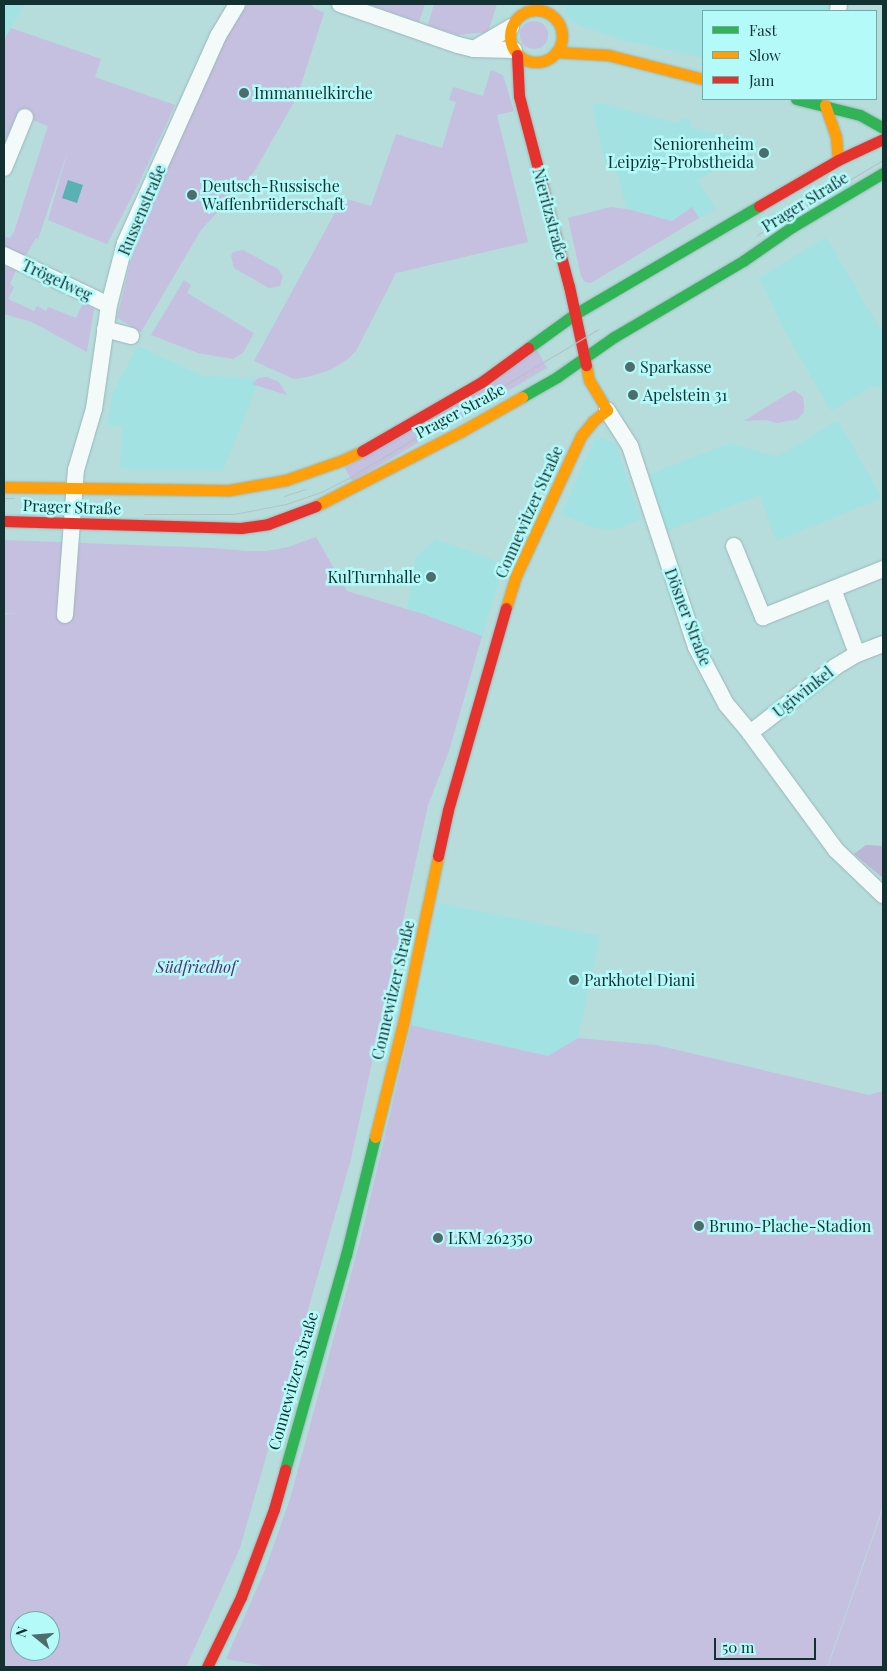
<!DOCTYPE html>
<html>
<head>
<meta charset="utf-8">
<style>
  body { margin:0 }
  #map { position:relative; width:887px; height:1671px; overflow:hidden; background:#b6dcdc; font-family:"Playfair Display",serif }
  div>[style] { position:absolute }
  [style*='--x'] { left:calc(var(--x)*1px); top:calc(var(--y)*1px); width:calc(var(--w)*1px); rotate:calc(var(--a)*1deg) }
  .built>* { inset:0; background:#a3e2e2 }
  .green>* { inset:0; background:#c5bfe0 }
  .round { border-radius:50% }
  .forest>* { inset:0; background:#bbb5d6 }
  .water>* { inset:0; background:#58b2b3 }
  .roads { filter:drop-shadow(0 0 1px #9ab8b8) drop-shadow(0 0 1px #9ab8b8) }
  .street>* { height:16px; margin:-8px; padding:0 8px; transform-origin:8px; border-radius:8px; background:#f4fafa }
  .fast>* { height:11px; margin:-5.5px; padding:0 5.5px; transform-origin:5.5px; border-radius:5.5px; background:#30b455 }
  .slow>* { height:11px; margin:-5.5px; padding:0 5.5px; transform-origin:5.5px; border-radius:5.5px; background:#ff9f0a }
  .slow>.ring { margin:-5.5px; padding:0; box-sizing:content-box; background:none; border:11px solid #ff9f0a; border-radius:50% }
  .jam>* { height:11px; margin:-5.5px; padding:0 5.5px; transform-origin:5.5px; border-radius:5.5px; background:#e5322d }
  .tram>* { height:1px; margin:-0.5px; padding:0 0.5px; transform-origin:0.5px; border-radius:0.5px; background:#b7c2c2 }
  .dots>* { width:14px; height:14px; translate:-50% -50%; box-sizing:border-box; border:2px solid #b3faf9; border-radius:50% }
  span { translate:-50% -50%; white-space:nowrap; text-align:center; line-height:1.15; -webkit-text-stroke:5px #b3faf9; paint-order:stroke }
  .poi-label { font-size:16px; color:#143131 }
  .left { translate:0 -50%; text-align:left }
  .right { translate:-100% -50%; text-align:right }
  .street-label { font-size:16px; color:#143131 }
  .park-label { font-size:16px; color:#5c2870; font-style:italic }
  .frame { position:absolute; inset:0; border:5px solid #143131; pointer-events:none }
  .legend { position:absolute; left:702px; top:10px; width:175px; height:90px; box-sizing:border-box; background:#b3faf9; border:1px solid #73aaa9; margin:0; padding:6px 9px; list-style:none; font-size:15px; color:#143131 }
  .legend li { display:flex; align-items:center; gap:10px; height:25px }
  .legend b { width:25px; border:1px solid #73aaa9 }
  .north { position:absolute; left:10px; top:1611px; width:50px; height:50px; box-sizing:border-box; background:#b3faf9; border:1px solid #73aaa9; border-radius:50%; rotate:287deg; font-size:14px; font-weight:700; line-height:20px; text-align:center; color:#143131 }
  .north::after { content:''; display:block; margin:auto; width:18px; height:22px; background:#4d6d6d; clip-path:polygon(50% 0,100% 100%,50% 72%,0 100%) }
  .scale { position:absolute; left:714px; top:1638px; width:102px; height:22px; box-sizing:border-box; border:2px solid #143131; border-top:0; padding-left:6px; font-size:15px; line-height:18px; white-space:nowrap; color:#143131; -webkit-text-stroke:4px #b3faf9; paint-order:stroke }
</style>
</head>
<body>
<div id="map">
  <div class="built">
    <div style="clip-path:polygon(4px 4px,25px 4px,4px 40px)"></div>
    <div style="clip-path:polygon(567px 4px,830px 4px,828px 11px,703px 11px,703px 58px,619px 39px,581px 26px,565px 16px)"></div>
    <div style="clip-path:polygon(599px 103px,680px 124px,681px 118px,691px 120px,690px 127px,760px 143px,698px 180px,716px 209px,699px 218px,692px 208px,672px 221px,627px 209px,613px 158px,605px 162px,592px 105px)"></div>
    <div style="clip-path:polygon(826px 237px,883px 334px,883px 388px,873px 386px,831px 411px,783px 328px,759px 278px)"></div>
    <div style="clip-path:polygon(138px 346px,203px 376px,260px 379px,223px 470px,120px 469px,123px 426px,107px 425px,112px 394px)"></div>
    <div style="clip-path:polygon(838px 420px,882px 498px,776px 541px,760px 495px,667px 531px,651px 488px,650px 474px,730px 443px,777px 457px)"></div>
    <div style="clip-path:polygon(601px 437px,615px 443px,641px 520px,613px 530px,595px 528px,561px 514px,595px 439px)"></div>
    <div style="clip-path:polygon(436px 539px,504px 564px,482px 636px,407px 609px,416px 556px)"></div>
    <div style="clip-path:polygon(439px 903px,600px 936px,578px 1038px,549px 1056px,411px 1025px)"></div>
  </div>
  <div class="green">
    <div style="clip-path:polygon(248px 4px,311px 4px,314px 8px,324px 13px,297px 97px,254px 172px,201px 230px,141px 332px,117px 318px,134px 247px,220px 45px)"></div>
    <div style="clip-path:polygon(368px 4px,425px 4px,419px 22px)"></div>
    <div style="clip-path:polygon(434px 4px,497px 4px,488px 32px,457px 35px,428px 25px)"></div>
    <div class="round" style="left:520px;top:21px;width:28px;height:28px"></div>
    <div style="clip-path:polygon(11px 28px,101px 59px,95px 77px,175px 105px,139px 183px,107px 244px,48px 220px,68px 150px,38px 239px,36px 238px,25px 257px,4px 247px,4px 237px,10px 238px,14px 232px,48px 126px,29px 119px,31px 114px,20px 109px,4px 143px,4px 40px)"></div>
    <div style="clip-path:polygon(491px 70px,503px 75px,514px 111px,497px 115px,528px 242px,396px 273px,356px 351px,348px 359px,330px 370px,308px 377px,294px 379px,254px 361px,343px 198px,371px 206px,396px 134px,442px 148px,456px 102px,449px 100px,453px 87px,483px 96px)"></div>
    <div style="clip-path:polygon(611px 207px,627px 209px,672px 221px,692px 207px,699px 218px,591px 283px,585px 282px,581px 276px,568px 218px)"></div>
    <div style="clip-path:polygon(243px 250px,278px 269px,283px 276px,280px 286px,269px 288px,234px 268px,231px 256px,233px 252px)"></div>
    <div style="clip-path:polygon(4px 266px,16px 270px,10px 284px,14px 287px,8px 299px,34px 311px,37px 306px,46px 311px,48px 307px,76px 318px,83px 303px,94px 309px,87px 352px,32px 322px,4px 314px)"></div>
    <div style="clip-path:polygon(184px 280px,191px 285px,187px 293px,254px 333px,243px 353px,233px 359px,198px 353px,151px 335px)"></div>
    <div style="clip-path:polygon(537px 350px,547px 368px,352px 481px,345px 468px)"></div>
    <div style="clip-path:polygon(267px 377px,279px 382px,287px 395px,252px 384px,258px 378px)"></div>
    <div style="clip-path:polygon(794px 390px,803px 397px,804px 405px,804px 412px,798px 419px,777px 423px,766px 420px,744px 421px)"></div>
    <div style="clip-path:polygon(evenodd,316px 537px,347px 591px,423px 614px,482px 636px,449px 751px,428px 805px,351px 1159px,240px 1548px,186px 1667px,4px 1667px,4px 614px,21px 613px,4px 613px,4px 540px,213px 548px,247px 551px,267px 551px,288px 547px,316px 537px,20px 1621px,50px 1621px,50px 1651px,20px 1651px,20px 1621px)"></div>
    <div style="clip-path:polygon(411px 1025px,548px 1056px,578px 1038px,656px 1045px,869px 1095px,883px 1091px,883px 1506px,827px 1667px,270px 1667px,226px 1659px,265px 1570px,290px 1499px,360px 1241px)"></div>
    <div style="clip-path:polygon(883px 1509px,883px 1667px,828px 1667px)"></div>
  </div>
  <div class="forest">
    <div style="clip-path:polygon(866px 845px,883px 846px,883px 878px,854px 854px)"></div>
  </div>
  <div class="water">
    <div style="clip-path:polygon(68px 180px,83px 185px,77px 203px,62px 198px)"></div>
  </div>
  <div class="roads">
    <div class="street">
      <div style="--x:340;--y:4;--w:125;--a:19.2"></div>
      <div style="--x:458;--y:45;--w:16;--a:14"></div>
      <div style="--x:474;--y:49;--w:40;--a:1.4"></div>
      <div style="--x:838;--y:11;--w:7;--a:-82"></div>
      <div style="--x:474;--y:49;--w:43;--a:-30.7"></div>
      <div style="--x:4;--y:168;--w:55;--a:-67.6"></div>
      <div style="--x:4;--y:255;--w:116;--a:25.5"></div>
      <div style="--x:105;--y:329;--w:27;--a:15"></div>
      <div style="--x:607;--y:410;--w:43;--a:57.4"></div>
      <div style="--x:630;--y:446;--w:212;--a:71.8"></div>
      <div style="--x:696;--y:647;--w:64;--a:62.2"></div>
      <div style="--x:726;--y:704;--w:38;--a:50"></div>
      <div style="--x:750;--y:733;--w:145;--a:53.7"></div>
      <div style="--x:836;--y:850;--w:65;--a:43.8"></div>
      <div style="--x:734;--y:546;--w:77;--a:67.8"></div>
      <div style="--x:763;--y:617;--w:129;--a:-21.8"></div>
      <div style="--x:833;--y:589;--w:69;--a:69.7"></div>
      <div style="--x:65;--y:615;--w:145;--a:-85.7"></div>
      <div style="--x:76;--y:470;--w:64;--a:-73.6"></div>
      <div style="--x:94;--y:409;--w:105;--a:-81.8"></div>
      <div style="--x:109;--y:305;--w:64;--a:-75.5"></div>
      <div style="--x:125;--y:243;--w:227;--a:-65.8"></div>
      <div style="--x:218;--y:36;--w:37;--a:-59"></div>
      <div style="--x:750;--y:733;--w:108;--a:-37.8"></div>
      <div style="--x:835;--y:667;--w:26;--a:-31"></div>
      <div style="--x:857;--y:654;--w:28;--a:-21"></div>
    </div>
    <div class="fast">
      <div style="--x:796;--y:99;--w:66;--a:14"></div>
      <div style="--x:860;--y:115;--w:26;--a:29"></div>
      <div style="--x:528;--y:348;--w:58;--a:-35.9"></div>
      <div style="--x:575;--y:314;--w:213;--a:-30.4"></div>
      <div style="--x:522;--y:397;--w:40;--a:-29.7"></div>
      <div style="--x:557;--y:377;--w:70;--a:-35.1"></div>
      <div style="--x:614;--y:337;--w:150;--a:-30.5"></div>
      <div style="--x:743;--y:261;--w:60;--a:-34.8"></div>
      <div style="--x:792;--y:227;--w:106;--a:-30.7"></div>
      <div style="--x:285;--y:1470;--w:223;--a:-74.2"></div>
      <div style="--x:346;--y:1255;--w:122;--a:-76.2"></div>
    </div>
    <div class="slow">
      <div class="ring" style="left:510px;top:10px;width:41px;height:41px"></div>
      <div style="--x:556;--y:52;--w:52;--a:3.3"></div>
      <div style="--x:608;--y:55;--w:98;--a:14.2"></div>
      <div style="--x:825;--y:105;--w:34;--a:71"></div>
      <div style="--x:836;--y:137;--w:23;--a:85"></div>
      <div style="--x:4;--y:487;--w:226;--a:0.8"></div>
      <div style="--x:230;--y:490;--w:57;--a:-10.1"></div>
      <div style="--x:286;--y:480;--w:60;--a:-19.3"></div>
      <div style="--x:343;--y:460;--w:21;--a:-25"></div>
      <div style="--x:316;--y:506;--w:164;--a:-27.2"></div>
      <div style="--x:462;--y:431;--w:69;--a:-29.5"></div>
      <div style="--x:506;--y:608;--w:31;--a:-73"></div>
      <div style="--x:515;--y:578;--w:157;--a:-65.1"></div>
      <div style="--x:581;--y:436;--w:19;--a:-51"></div>
      <div style="--x:593;--y:421;--w:18;--a:-38"></div>
      <div style="--x:607;--y:410;--w:35;--a:-121"></div>
      <div style="--x:589;--y:380;--w:15;--a:-101"></div>
      <div style="--x:375;--y:1137;--w:116;--a:-76.1"></div>
      <div style="--x:403;--y:1024;--w:172;--a:-78.2"></div>
    </div>
    <div class="jam">
      <div style="--x:517;--y:55;--w:41;--a:87.2"></div>
      <div style="--x:519;--y:96;--w:196;--a:75.3"></div>
      <div style="--x:569;--y:286;--w:81;--a:77.9"></div>
      <div style="--x:759;--y:206;--w:91;--a:-30.2"></div>
      <div style="--x:838;--y:160;--w:50;--a:-25"></div>
      <div style="--x:362;--y:451;--w:140;--a:-30"></div>
      <div style="--x:483;--y:381;--w:56;--a:-36.3"></div>
      <div style="--x:4;--y:521;--w:237;--a:1.7"></div>
      <div style="--x:241;--y:528;--w:27;--a:-8"></div>
      <div style="--x:268;--y:524;--w:51;--a:-20.6"></div>
      <div style="--x:438;--y:856;--w:47;--a:-77.7"></div>
      <div style="--x:448;--y:810;--w:210;--a:-74"></div>
      <div style="--x:207;--y:1667;--w:78;--a:-64.1"></div>
      <div style="--x:241;--y:1597;--w:94;--a:-69.4"></div>
      <div style="--x:274;--y:1509;--w:41;--a:-74.2"></div>
    </div>
  </div>
  <div class="tram">
    <div style="--x:757;--y:235;--w:147;--a:-30.8"></div>
    <div style="--x:284;--y:496;--w:23;--a:-18"></div>
    <div style="--x:4;--y:498;--w:10;--a:0"></div>
    <div style="--x:144;--y:514;--w:90;--a:0"></div>
    <div style="--x:234;--y:514;--w:53;--a:-10.9"></div>
    <div style="--x:286;--y:504;--w:37;--a:-19"></div>
    <div style="--x:321;--y:492;--w:29;--a:-27"></div>
    <div style="--x:347;--y:479;--w:293;--a:-30.8"></div>
  </div>
  <div class="dots">
    <div style="left:244px;top:93px;background:#4d6d6d"></div>
    <div style="left:764px;top:153px;background:#4d6d6d"></div>
    <div style="left:192px;top:195px;background:#4d6d6d"></div>
    <div style="left:630px;top:367px;background:#4d6d6d"></div>
    <div style="left:633px;top:395px;background:#4d6d6d"></div>
    <div style="left:431px;top:577px;background:#4d6d6d"></div>
    <div style="left:574px;top:980px;background:#4d6d6d"></div>
    <div style="left:699px;top:1226px;background:#4d6d6d"></div>
    <div style="left:438px;top:1238px;background:#4d6d6d"></div>
  </div>
  <div class="poi-label">
    <span class="left" style="left:254px;top:93px">Immanuelkirche</span>
    <span class="right" style="left:754px;top:153px">Seniorenheim<br>Leipzig-Probstheida</span>
    <span class="left" style="left:202px;top:195px">Deutsch-Russische<br>Waffenbrüderschaft</span>
    <span class="left" style="left:640px;top:367px">Sparkasse</span>
    <span class="left" style="left:643px;top:395px">Apelstein 31</span>
    <span class="right" style="left:421px;top:577px">KulTurnhalle</span>
    <span class="left" style="left:584px;top:980px">Parkhotel Diani</span>
    <span class="left" style="left:709px;top:1226px">Bruno-Plache-Stadion</span>
    <span class="left" style="left:448px;top:1238px">LKM 262350</span>
  </div>
  <div class="street-label">
    <span style="left:805px;top:202px;rotate:-32deg">Prager Straße</span>
    <span style="left:142px;top:210px;rotate:-67deg">Russenstraße</span>
    <span style="left:550px;top:214px;rotate:75deg">Nieritzstraße</span>
    <span style="left:57px;top:280px;rotate:25deg">Trögelweg</span>
    <span style="left:460px;top:411px;rotate:-28deg">Prager Straße</span>
    <span style="left:72px;top:507px;rotate:2deg">Prager Straße</span>
    <span style="left:529px;top:512px;rotate:-66deg">Connewitzer Straße</span>
    <span style="left:688px;top:617px;rotate:69deg">Dösner Straße</span>
    <span style="left:803px;top:692px;rotate:-38deg">Ugiwinkel</span>
    <span style="left:393px;top:990px;rotate:-77deg">Connewitzer Straße</span>
    <span style="left:293px;top:1381px;rotate:-74deg">Connewitzer Straße</span>
  </div>
  <div class="park-label">
    <span style="left:196px;top:967px">Südfriedhof</span>
  </div>
  <div class="frame"></div>
  <ul class="legend">
  <li><b style="height:6px;background:#30b455"></b>Fast</li>
  <li><b style="height:6px;background:#ff9f0a"></b>Slow</li>
  <li><b style="height:6px;background:#e5322d"></b>Jam</li>
  </ul>
  <div class="north">N</div>
  <div class="scale">50 m</div>
</div>
</body>
</html>
